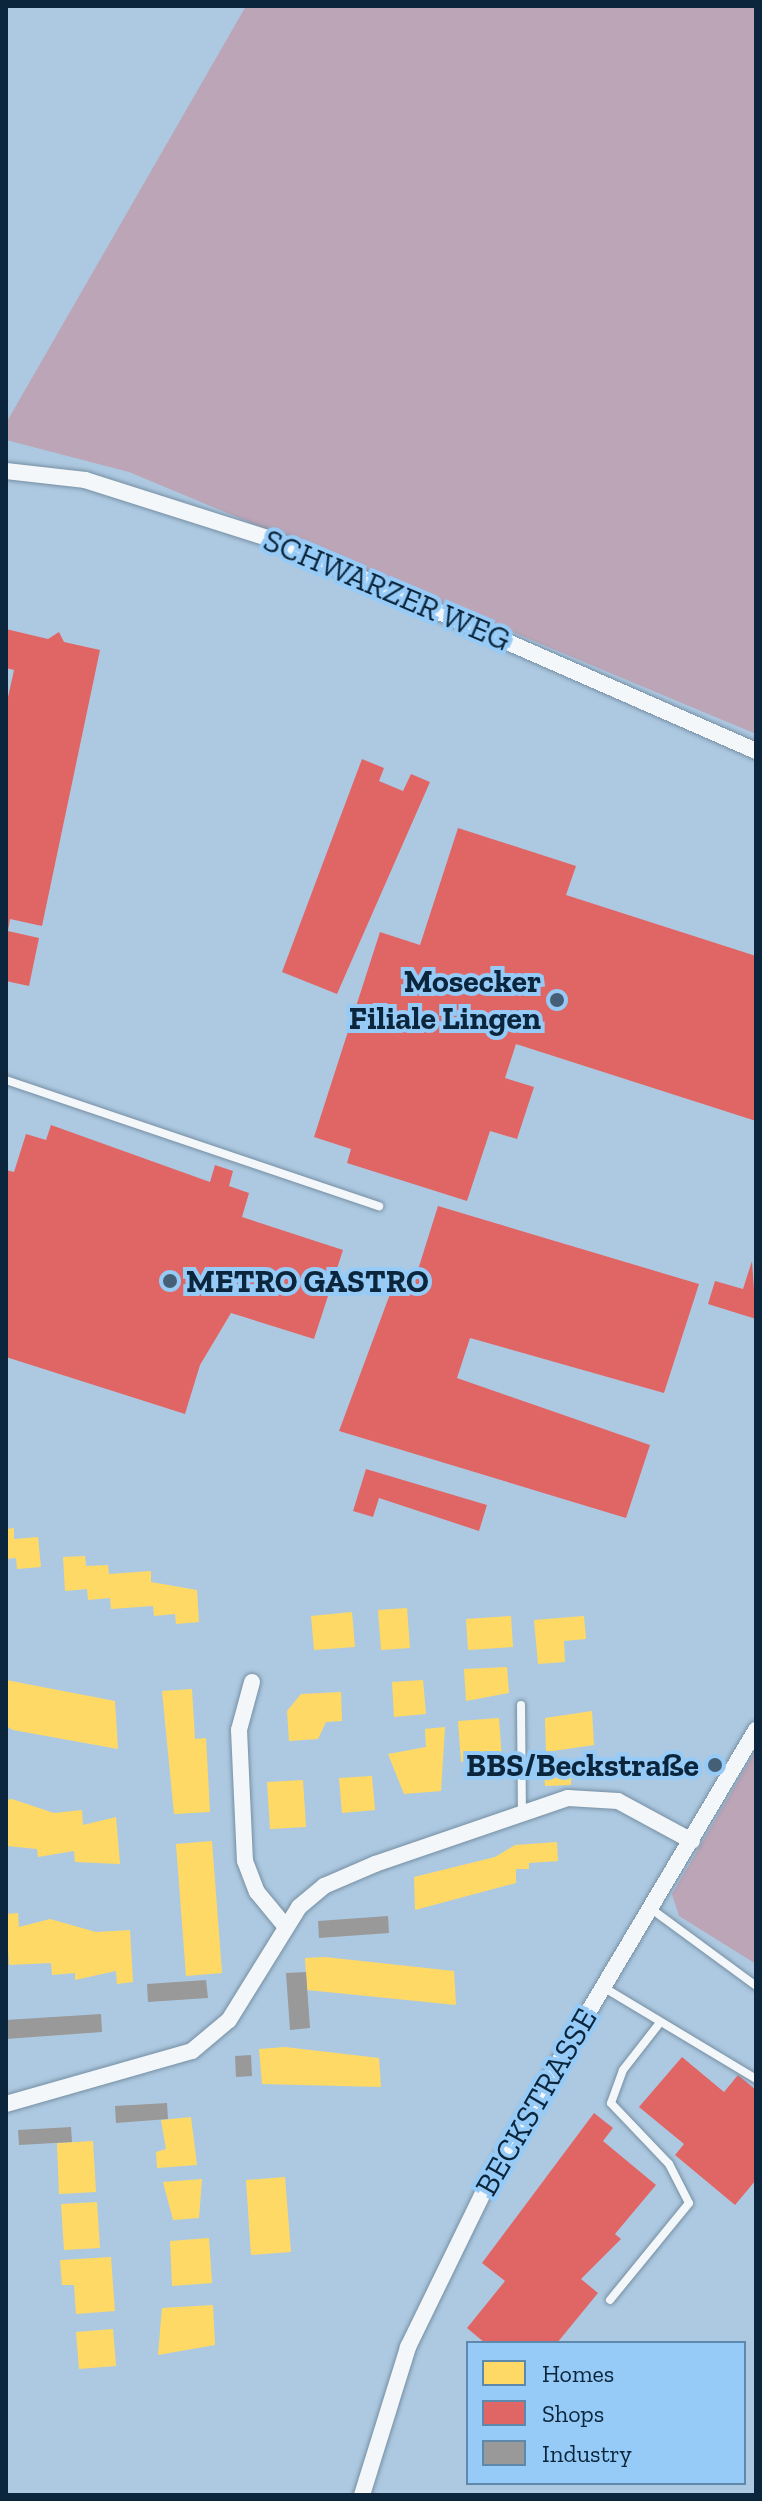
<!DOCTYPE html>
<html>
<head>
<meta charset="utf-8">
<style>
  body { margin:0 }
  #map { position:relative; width:762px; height:2501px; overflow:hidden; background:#adc9e1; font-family:"Zilla Slab",serif }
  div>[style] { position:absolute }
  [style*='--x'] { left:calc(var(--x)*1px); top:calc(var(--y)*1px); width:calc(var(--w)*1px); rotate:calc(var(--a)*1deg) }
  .green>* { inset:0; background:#bca5b7 }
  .homes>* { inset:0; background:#ffd966 }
  .shops>* { inset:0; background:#e06666 }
  .industry>* { inset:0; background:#999 }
  .roads { filter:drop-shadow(0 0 2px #768fa3) drop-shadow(0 0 2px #768fa3) }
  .service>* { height:8px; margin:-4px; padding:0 4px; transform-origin:4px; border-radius:4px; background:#f3f7fa }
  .minor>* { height:16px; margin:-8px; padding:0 8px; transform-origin:8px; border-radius:8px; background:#f3f7fa }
  .dots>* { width:22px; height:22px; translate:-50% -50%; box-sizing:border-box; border:4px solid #97cbf7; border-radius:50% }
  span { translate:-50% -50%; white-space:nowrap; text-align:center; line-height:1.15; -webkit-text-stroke:8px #97cbf7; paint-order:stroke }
  .street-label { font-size:32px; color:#0b263c }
  .poi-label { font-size:32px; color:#0b263c; font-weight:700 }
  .right { translate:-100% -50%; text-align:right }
  .left { translate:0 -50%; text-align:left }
  .frame { position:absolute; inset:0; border:8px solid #0b263c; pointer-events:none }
  .legend { position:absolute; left:466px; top:2341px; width:280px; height:144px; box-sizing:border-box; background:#97cbf7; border:2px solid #5f89ac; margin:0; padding:10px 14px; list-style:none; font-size:24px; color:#0b263c }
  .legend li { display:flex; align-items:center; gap:16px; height:40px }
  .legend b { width:40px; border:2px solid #5f89ac }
</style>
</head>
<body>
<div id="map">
  <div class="green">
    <div style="clip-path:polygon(246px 6px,756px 6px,756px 734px,129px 472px,6px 440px,6px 423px)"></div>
    <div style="clip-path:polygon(756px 1750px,756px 1964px,679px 1916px,672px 1894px)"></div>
  </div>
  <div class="homes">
    <div style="clip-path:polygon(14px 1528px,14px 1539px,38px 1537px,41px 1567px,17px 1569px,16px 1558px,6px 1559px,6px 1529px)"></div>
    <div style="clip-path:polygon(85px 1556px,86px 1566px,108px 1565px,109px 1574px,151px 1571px,151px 1582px,197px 1590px,199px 1622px,176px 1624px,175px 1614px,154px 1616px,153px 1606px,111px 1609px,110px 1598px,88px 1600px,87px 1589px,65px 1591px,63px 1557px)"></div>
    <div style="clip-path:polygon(407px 1608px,410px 1648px,381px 1650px,378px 1610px)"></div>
    <div style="clip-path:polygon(352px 1612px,355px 1647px,314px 1650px,311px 1616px)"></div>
    <div style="clip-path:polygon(511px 1616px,513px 1647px,468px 1650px,466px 1619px)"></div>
    <div style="clip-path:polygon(584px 1616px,586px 1639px,564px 1641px,565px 1662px,538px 1664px,534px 1620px)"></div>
    <div style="clip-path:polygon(507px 1667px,509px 1693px,466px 1701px,464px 1669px)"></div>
    <div style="clip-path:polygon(6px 1680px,115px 1701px,118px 1749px,13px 1730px,6px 1726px)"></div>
    <div style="clip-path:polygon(423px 1680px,426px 1714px,394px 1717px,392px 1682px)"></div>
    <div style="clip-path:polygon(192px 1689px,195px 1739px,206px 1738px,210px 1812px,174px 1814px,162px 1691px)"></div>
    <div style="clip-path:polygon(341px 1692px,342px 1721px,326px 1722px,318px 1739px,289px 1741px,287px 1711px,301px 1694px)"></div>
    <div style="clip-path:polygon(592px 1711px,594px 1745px,546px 1752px,545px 1718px)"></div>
    <div style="clip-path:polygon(499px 1718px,502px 1759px,461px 1762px,458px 1721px)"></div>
    <div style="clip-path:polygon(445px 1727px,441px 1791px,404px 1794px,388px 1754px,426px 1747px,425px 1729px)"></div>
    <div style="clip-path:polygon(544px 1770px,571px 1770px,571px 1785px,545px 1786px)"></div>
    <div style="clip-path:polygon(372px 1776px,375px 1810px,342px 1813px,339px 1778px)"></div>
    <div style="clip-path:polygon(303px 1780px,306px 1827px,270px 1829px,267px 1782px)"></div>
    <div style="clip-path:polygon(12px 1799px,54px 1813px,82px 1810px,83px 1825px,116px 1817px,120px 1864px,75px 1862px,74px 1851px,38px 1857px,37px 1849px,6px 1846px,6px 1800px)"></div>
    <div style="clip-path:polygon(212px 1841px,222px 1973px,186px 1976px,176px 1844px)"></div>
    <div style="clip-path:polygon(557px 1842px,558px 1861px,529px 1863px,529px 1869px,516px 1869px,516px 1883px,415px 1910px,414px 1877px,495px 1857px,515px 1845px)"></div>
    <div style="clip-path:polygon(18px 1913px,19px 1927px,50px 1919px,96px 1932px,130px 1930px,133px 1982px,117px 1984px,116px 1971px,75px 1980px,75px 1973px,52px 1975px,51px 1963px,9px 1965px,6px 1914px)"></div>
    <div style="clip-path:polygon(325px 1957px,454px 1971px,456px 2005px,307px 1990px,305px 1958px)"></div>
    <div style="clip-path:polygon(285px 2047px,379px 2058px,381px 2087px,262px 2084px,259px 2049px)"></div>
    <div style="clip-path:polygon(191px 2117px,197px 2165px,157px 2168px,156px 2152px,166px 2149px,161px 2120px)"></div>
    <div style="clip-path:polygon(93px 2141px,96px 2192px,59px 2194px,57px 2143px)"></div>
    <div style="clip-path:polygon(285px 2177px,291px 2252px,251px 2255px,246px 2180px)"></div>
    <div style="clip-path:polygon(202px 2179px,199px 2218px,173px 2220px,163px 2182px)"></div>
    <div style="clip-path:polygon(97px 2202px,100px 2248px,64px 2250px,61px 2204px)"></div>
    <div style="clip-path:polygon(209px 2238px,212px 2283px,172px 2286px,170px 2241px)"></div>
    <div style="clip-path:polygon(111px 2257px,115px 2311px,76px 2314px,74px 2285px,62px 2285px,60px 2260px)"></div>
    <div style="clip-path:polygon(213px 2305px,215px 2345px,158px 2355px,162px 2308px)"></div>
    <div style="clip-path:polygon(113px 2329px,116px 2366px,79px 2369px,76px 2332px)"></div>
  </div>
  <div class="shops">
    <div style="clip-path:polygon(6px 629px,48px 639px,59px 632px,64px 642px,100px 650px,42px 926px,10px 919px,8px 931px,39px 938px,29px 986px,6px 981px,6px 706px,14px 670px,6px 668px)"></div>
    <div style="clip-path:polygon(362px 759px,384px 768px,379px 781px,403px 791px,411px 774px,430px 782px,337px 994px,282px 972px)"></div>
    <div style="clip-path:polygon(458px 828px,576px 866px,566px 895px,756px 956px,756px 1121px,516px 1044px,505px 1078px,534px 1087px,517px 1139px,490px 1131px,467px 1201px,347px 1163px,351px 1149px,314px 1137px,380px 932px,420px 945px)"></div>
    <div style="clip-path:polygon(51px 1125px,210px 1182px,215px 1165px,233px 1171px,229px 1186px,249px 1193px,242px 1217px,343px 1250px,314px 1339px,231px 1313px,200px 1365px,185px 1414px,6px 1357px,6px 1170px,14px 1172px,26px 1134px,46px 1140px)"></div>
    <div style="clip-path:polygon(438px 1206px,699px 1284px,664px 1393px,470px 1338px,457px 1378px,650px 1445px,626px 1518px,339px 1431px,393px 1286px,411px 1292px)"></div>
    <div style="clip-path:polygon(752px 1261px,756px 1319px,708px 1304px,715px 1281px,743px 1289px)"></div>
    <div style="clip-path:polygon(366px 1469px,487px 1505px,479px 1531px,379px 1498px,373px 1517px,353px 1511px)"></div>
    <div style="clip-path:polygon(682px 2057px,724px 2092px,738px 2075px,756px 2090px,756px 2180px,735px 2205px,675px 2155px,684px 2144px,639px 2107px)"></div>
    <div style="clip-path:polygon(594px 2113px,613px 2128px,603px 2141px,656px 2185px,615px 2234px,621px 2239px,581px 2279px,598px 2293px,557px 2343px,485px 2343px,467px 2328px,505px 2281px,482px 2263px)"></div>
  </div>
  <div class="industry">
    <div style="clip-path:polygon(388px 1916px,389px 1933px,319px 1938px,318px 1921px)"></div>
    <div style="clip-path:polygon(306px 1972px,310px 2028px,290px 2030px,286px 1973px)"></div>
    <div style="clip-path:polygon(206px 1980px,208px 1998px,148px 2002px,147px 1984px)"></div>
    <div style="clip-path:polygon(101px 2014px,102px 2032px,6px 2039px,6px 2020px)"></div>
    <div style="clip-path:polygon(251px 2055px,252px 2076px,236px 2077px,235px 2056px)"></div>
    <div style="clip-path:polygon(167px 2103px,168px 2119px,116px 2123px,115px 2106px)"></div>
    <div style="clip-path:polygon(71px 2127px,72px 2142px,19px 2145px,18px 2130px)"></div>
  </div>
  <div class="roads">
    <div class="service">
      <div style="--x:6;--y:1080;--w:394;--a:18.7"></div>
      <div style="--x:521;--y:1705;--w:105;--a:89.5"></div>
      <div style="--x:650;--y:1908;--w:132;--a:36.3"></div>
      <div style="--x:603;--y:1987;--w:179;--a:31"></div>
      <div style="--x:610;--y:2300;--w:125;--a:-50.8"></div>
      <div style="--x:689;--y:2203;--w:44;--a:-117.1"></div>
      <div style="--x:669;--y:2164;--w:84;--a:-133.6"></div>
      <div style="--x:611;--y:2103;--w:35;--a:-70"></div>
      <div style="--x:623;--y:2070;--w:58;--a:-52"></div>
    </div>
    <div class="minor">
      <div style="--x:6;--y:471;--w:80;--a:6.5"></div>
      <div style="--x:85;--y:480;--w:201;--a:17.6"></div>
      <div style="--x:277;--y:541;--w:523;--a:23.67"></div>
      <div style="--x:252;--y:1682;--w:50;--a:105.2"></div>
      <div style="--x:239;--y:1730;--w:131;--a:87.4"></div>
      <div style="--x:245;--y:1861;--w:33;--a:69"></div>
      <div style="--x:257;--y:1892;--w:44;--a:50.5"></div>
      <div style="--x:6;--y:2104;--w:193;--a:-15.9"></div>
      <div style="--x:192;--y:2051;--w:48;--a:-40"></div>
      <div style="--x:229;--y:2020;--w:133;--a:-58.2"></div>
      <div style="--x:299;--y:1907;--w:33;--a:-40"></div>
      <div style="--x:324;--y:1886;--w:56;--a:-23.3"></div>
      <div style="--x:375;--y:1864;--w:204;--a:-18.9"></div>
      <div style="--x:568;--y:1798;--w:50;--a:3.4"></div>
      <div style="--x:618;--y:1801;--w:84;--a:28.4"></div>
      <div style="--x:362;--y:2495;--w:155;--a:-72.7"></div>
      <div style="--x:408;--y:2347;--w:198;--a:-64"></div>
      <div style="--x:495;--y:2169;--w:511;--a:-59.27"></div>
    </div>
  </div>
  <div class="dots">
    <div style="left:557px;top:1000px;background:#445f76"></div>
    <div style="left:170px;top:1281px;background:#445f76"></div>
    <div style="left:715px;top:1765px;background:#445f76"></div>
  </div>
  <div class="street-label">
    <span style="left:387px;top:590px;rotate:23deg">SCHWARZER WEG</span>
    <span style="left:536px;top:2102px;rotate:-60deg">BECKSTRASSE</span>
  </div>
  <div class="poi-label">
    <span class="right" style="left:541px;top:1000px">Mosecker<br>Filiale Lingen</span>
    <span class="left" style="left:186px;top:1281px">METRO GASTRO</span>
    <span class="right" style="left:699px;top:1765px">BBS/Beckstraße</span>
  </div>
  <div class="frame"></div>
  <ul class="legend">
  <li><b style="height:22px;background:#ffd966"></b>Homes</li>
  <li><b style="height:22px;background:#e06666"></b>Shops</li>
  <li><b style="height:22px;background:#999"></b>Industry</li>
  </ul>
</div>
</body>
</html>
